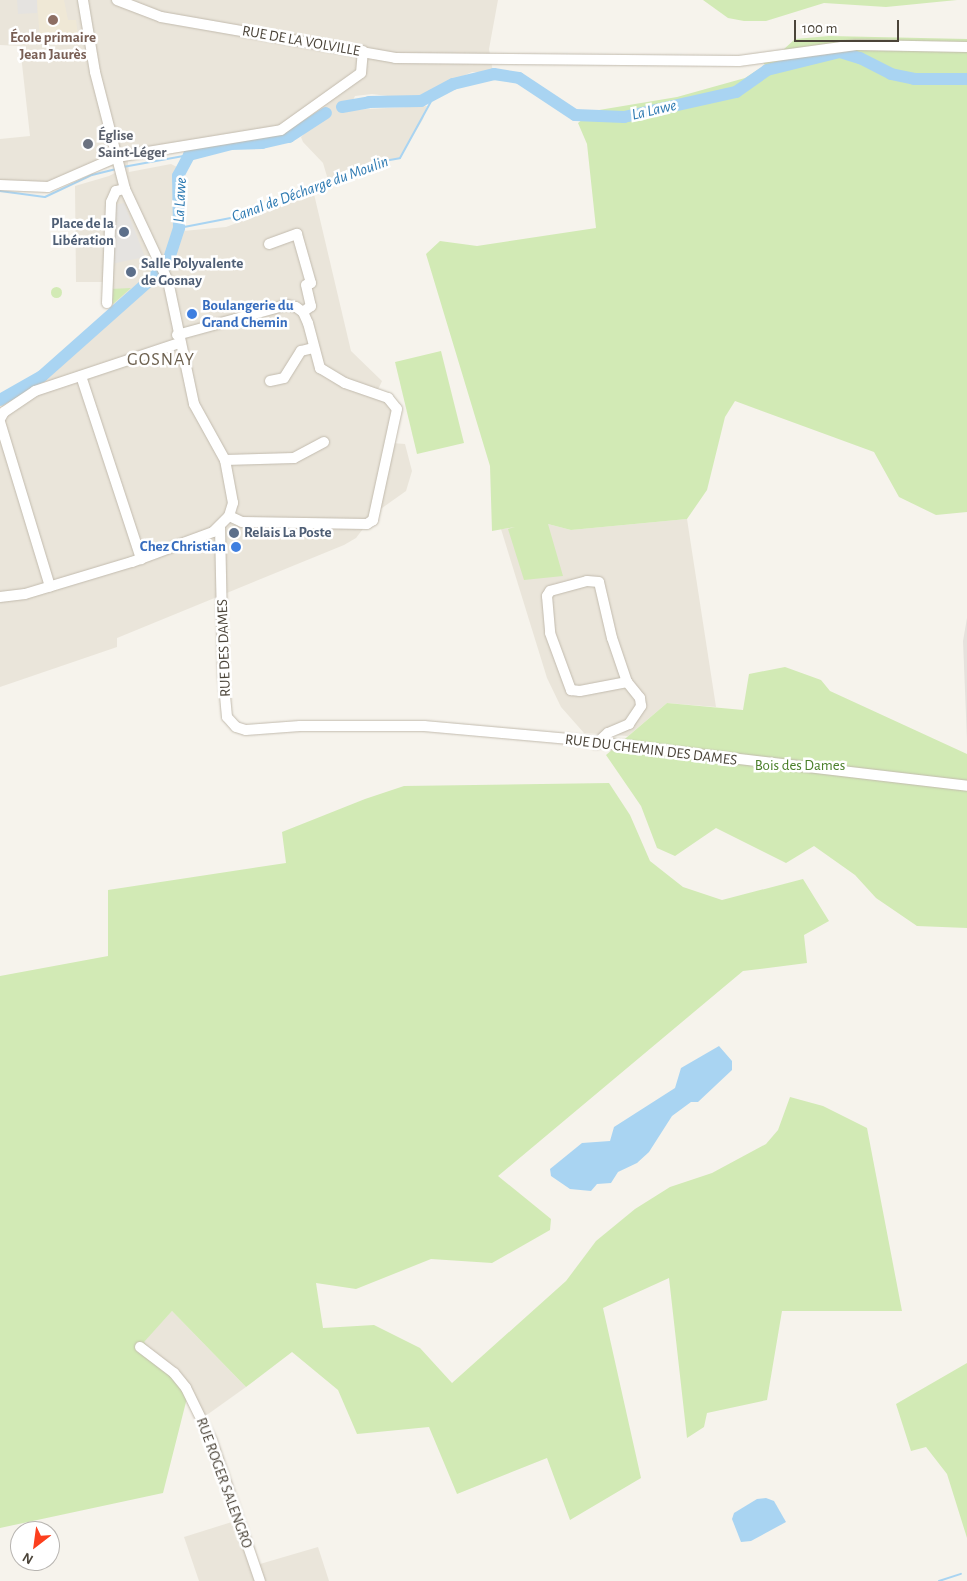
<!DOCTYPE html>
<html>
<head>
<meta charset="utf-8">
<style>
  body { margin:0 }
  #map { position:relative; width:967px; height:1581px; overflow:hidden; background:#f6f3ec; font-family:"Alegreya Sans",sans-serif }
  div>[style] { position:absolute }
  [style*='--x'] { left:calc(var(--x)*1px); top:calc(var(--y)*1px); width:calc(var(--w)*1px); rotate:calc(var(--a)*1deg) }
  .residential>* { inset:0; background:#eae5da }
  .industrial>* { inset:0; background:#e6e2dd }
  .education>* { inset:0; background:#efe8d6 }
  .green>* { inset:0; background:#d2eab5 }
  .round { border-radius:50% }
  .parking>* { inset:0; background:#e5e3e0 }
  .water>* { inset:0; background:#a9d4f2 }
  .stream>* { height:2px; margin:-1px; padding:0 1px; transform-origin:1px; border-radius:1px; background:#a9d4f2 }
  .river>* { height:12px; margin:-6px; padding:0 6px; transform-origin:6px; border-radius:6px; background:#a9d4f2 }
  .roads { filter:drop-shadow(0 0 1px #c2bbae) drop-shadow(0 0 1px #c2bbae) }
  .minor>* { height:10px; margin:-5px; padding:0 5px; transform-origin:5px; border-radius:5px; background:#fff }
  .dots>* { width:14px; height:14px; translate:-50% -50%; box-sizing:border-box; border:2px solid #fff; border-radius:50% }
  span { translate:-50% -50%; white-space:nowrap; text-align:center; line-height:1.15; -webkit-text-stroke:5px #fff; paint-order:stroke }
  .education-label { font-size:15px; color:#785e54; font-weight:700 }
  .street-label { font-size:15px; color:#4b4439 }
  .worship-label { font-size:15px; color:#5b616d; font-weight:700 }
  .left { translate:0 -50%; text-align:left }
  .service-label { font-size:15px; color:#4e5e75; font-weight:700 }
  .right { translate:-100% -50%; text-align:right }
  .shop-label { font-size:15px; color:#366cbe; font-weight:700 }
  .park-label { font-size:15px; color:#4a7f2a }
  .water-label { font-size:16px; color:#2e7ab2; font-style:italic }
  .quarter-label { font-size:18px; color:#6e6250; letter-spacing:1px }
  .north { position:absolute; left:10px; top:1521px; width:50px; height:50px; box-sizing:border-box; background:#fff; border:1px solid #b7b4b0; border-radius:50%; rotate:210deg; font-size:14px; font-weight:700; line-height:20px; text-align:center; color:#4b4439 }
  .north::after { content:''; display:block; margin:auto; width:18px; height:22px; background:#fc3f1d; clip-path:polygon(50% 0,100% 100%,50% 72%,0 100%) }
  .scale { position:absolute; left:794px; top:20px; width:105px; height:22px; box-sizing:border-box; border:2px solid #4b4439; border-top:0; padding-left:6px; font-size:15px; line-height:18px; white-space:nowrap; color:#4b4439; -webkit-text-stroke:4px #fff; paint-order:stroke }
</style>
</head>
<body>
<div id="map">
  <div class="residential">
    <div style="clip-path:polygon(0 0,498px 0,489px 49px,493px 72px,472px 72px,411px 99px,372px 94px,355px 96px,348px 110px,427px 106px,423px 119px,400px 158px,373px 163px,329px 183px,323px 163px,303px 142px,301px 137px,306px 132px,297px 121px,281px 130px,127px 154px,129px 172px,171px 164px,177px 167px,173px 196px,174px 231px,165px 261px,168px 269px,183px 231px,226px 227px,314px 194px,351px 351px,382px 381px,376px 394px,394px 402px,392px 443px,405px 444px,412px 471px,406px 491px,375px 513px,356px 538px,344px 545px,117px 638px,117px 647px,0 687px,0 407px,54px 372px,158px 276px,157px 271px,110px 310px,104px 282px,76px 282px,75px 186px,109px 176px,115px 173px,113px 166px,48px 187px,0 185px,0 139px,30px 136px,20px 46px,0 45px)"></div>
    <div style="clip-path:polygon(687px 519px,716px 707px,667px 703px,628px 736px,584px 733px,561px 707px,547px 678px,501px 529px,548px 524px,571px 530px)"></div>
    <div style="clip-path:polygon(172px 1311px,246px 1387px,204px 1417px,143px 1342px)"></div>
    <div style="clip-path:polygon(235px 1521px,260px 1564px,318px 1547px,329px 1581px,199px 1581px,184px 1537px)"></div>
  </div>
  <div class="industrial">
    <div style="clip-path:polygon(967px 618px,967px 740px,963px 641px)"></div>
  </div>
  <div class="education">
    <div style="clip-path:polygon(37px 0,64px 0,68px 20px,76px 20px,78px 35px,40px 40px)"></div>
  </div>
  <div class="green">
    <div style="clip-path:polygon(703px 0,957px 0,886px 7px,824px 3px,766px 21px,744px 21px,728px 18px)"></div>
    <div style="clip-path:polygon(829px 36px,967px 39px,967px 512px,936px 515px,899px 497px,874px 452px,735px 401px,725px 417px,707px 490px,687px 519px,571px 530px,548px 524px,563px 576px,524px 580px,508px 529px,515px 527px,492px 531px,490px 466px,426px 254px,440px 241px,477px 246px,596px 228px,587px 144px,578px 123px,593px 111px,677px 97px,745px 78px,765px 65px,756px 54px,783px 50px,795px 39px)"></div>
    <div class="round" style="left:50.5px;top:286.5px;width:11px;height:11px"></div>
    <div style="clip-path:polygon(131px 288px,113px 304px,110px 289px)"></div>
    <div style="clip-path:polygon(441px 351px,464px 443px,417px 454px,395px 362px)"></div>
    <div style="clip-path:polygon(785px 667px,821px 680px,830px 691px,967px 754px,967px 928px,917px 926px,876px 898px,855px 875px,814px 846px,786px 863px,716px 828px,675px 856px,657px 848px,641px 806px,606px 755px,667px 703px,743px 710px,749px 674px)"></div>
    <div style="clip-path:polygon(609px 783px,630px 815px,650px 861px,683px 887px,722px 900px,803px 879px,829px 921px,804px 935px,807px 963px,743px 971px,498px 1176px,551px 1219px,550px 1230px,492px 1263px,431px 1259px,356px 1289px,316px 1283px,323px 1328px,374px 1325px,420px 1348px,452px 1383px,566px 1281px,596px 1241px,635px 1209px,670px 1187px,712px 1173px,766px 1144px,778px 1130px,790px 1097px,823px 1106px,867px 1128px,902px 1311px,782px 1311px,767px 1400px,707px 1413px,704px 1427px,687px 1438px,669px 1278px,603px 1308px,641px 1478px,570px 1520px,547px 1458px,457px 1494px,429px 1427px,357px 1434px,338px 1390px,292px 1352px,246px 1387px,172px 1311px,144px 1342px,188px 1394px,163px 1493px,0 1528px,0 976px,108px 956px,108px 890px,286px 863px,282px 832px,365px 799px,404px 786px)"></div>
    <div style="clip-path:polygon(967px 1363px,967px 1538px,947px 1474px,926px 1447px,911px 1451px,896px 1404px)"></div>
  </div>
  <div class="parking">
    <div style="clip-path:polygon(17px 0,37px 0,37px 13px,18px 14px)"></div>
    <div style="clip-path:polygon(124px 203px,145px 257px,111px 264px,114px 205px)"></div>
  </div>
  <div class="water">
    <div style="clip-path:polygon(719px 1046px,732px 1061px,732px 1070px,698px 1102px,691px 1102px,672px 1116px,649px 1152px,637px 1163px,618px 1172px,611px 1183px,597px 1184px,591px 1191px,570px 1189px,551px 1176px,550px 1169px,582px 1143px,610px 1141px,614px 1127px,675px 1088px,681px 1068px)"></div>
    <div style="clip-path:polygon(766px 1498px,774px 1501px,786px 1522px,751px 1541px,741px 1542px,732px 1519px,734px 1513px,757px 1499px)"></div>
  </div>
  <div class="stream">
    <div style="--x:123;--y:167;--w:67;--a:-10.3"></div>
    <div style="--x:0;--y:191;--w:45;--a:7.6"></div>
    <div style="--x:45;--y:197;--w:52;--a:-25.1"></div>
    <div style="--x:92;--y:175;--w:25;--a:-14"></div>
    <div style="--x:179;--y:228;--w:63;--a:-11"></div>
    <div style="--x:241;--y:216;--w:142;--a:-21.9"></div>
    <div style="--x:373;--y:163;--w:27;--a:-10"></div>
    <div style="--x:400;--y:158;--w:73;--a:-61.3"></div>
    <div style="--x:939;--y:1581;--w:23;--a:-18"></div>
  </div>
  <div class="river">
    <div style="--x:342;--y:107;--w:27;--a:-10"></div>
    <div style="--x:369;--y:102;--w:52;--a:-1.1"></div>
    <div style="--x:421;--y:101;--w:36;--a:-28"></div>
    <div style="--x:453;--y:84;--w:42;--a:-13.7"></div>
    <div style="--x:494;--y:74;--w:25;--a:9"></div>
    <div style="--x:519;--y:78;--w:67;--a:33.5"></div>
    <div style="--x:575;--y:115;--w:49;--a:2.3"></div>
    <div style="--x:624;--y:117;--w:115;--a:-12.6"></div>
    <div style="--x:736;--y:92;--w:38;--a:-35"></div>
    <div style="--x:767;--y:70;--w:75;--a:-13.9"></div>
    <div style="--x:840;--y:52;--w:21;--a:17"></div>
    <div style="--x:860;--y:58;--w:35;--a:27"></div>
    <div style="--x:891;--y:74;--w:24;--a:12"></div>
    <div style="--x:914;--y:79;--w:53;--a:0"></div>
    <div style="--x:0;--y:400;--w:48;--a:-29.7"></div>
    <div style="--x:42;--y:376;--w:167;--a:-41.6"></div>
    <div style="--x:167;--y:265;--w:39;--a:-72"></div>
    <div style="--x:179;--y:228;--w:52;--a:-91.1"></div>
    <div style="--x:178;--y:176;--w:24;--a:-62"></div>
    <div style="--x:189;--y:155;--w:43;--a:-14.7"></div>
    <div style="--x:231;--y:144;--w:31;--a:-2"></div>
    <div style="--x:262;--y:143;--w:28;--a:-13"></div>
    <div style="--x:289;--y:137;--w:44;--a:-33"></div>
  </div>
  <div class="roads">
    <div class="minor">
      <div style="--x:117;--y:0;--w:47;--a:21.1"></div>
      <div style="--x:161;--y:17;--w:238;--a:9.9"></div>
      <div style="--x:395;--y:58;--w:344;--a:0.5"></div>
      <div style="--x:739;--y:61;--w:118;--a:-7.8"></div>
      <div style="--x:856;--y:45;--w:111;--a:1"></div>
      <div style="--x:0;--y:185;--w:48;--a:2.4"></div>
      <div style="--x:48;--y:187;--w:75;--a:-23.5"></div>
      <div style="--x:117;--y:157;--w:166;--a:-9.3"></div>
      <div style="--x:281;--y:130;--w:98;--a:-35.5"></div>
      <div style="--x:361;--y:73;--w:22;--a:-85"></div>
      <div style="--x:269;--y:244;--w:30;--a:-20"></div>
      <div style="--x:297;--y:234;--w:51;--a:74.1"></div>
      <div style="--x:311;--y:283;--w:5;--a:158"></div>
      <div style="--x:306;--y:285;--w:22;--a:77"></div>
      <div style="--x:311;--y:306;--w:10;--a:143"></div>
      <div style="--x:107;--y:303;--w:101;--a:-87.7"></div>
      <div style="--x:111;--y:202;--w:12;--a:-66"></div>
      <div style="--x:116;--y:191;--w:9;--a:-13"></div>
      <div style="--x:177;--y:335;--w:114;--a:-15.3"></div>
      <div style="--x:287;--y:305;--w:9;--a:13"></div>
      <div style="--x:296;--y:307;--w:9;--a:36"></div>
      <div style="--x:303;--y:312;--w:12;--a:66"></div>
      <div style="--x:308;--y:323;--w:47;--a:75.1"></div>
      <div style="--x:320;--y:368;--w:29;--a:31"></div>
      <div style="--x:345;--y:383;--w:46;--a:19.2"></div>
      <div style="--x:388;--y:398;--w:14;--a:51"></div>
      <div style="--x:397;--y:409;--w:114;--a:102.2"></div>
      <div style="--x:373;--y:520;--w:7;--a:146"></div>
      <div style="--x:367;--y:524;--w:125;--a:-179.1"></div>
      <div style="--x:242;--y:522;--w:14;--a:-155"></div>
      <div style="--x:81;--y:376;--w:193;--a:71.8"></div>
      <div style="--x:270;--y:381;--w:14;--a:-12"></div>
      <div style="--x:284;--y:378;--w:32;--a:-58"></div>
      <div style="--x:301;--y:351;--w:12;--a:-14"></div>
      <div style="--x:0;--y:419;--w:8;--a:-60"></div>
      <div style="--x:4;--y:412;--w:37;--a:-34"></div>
      <div style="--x:35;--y:391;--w:152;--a:-18.4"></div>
      <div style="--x:0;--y:422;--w:172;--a:73.1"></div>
      <div style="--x:225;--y:460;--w:69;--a:-1.7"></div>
      <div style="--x:294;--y:458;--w:34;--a:-28"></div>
      <div style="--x:220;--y:527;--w:147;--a:88.8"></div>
      <div style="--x:223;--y:674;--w:43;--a:84.7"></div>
      <div style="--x:227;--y:717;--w:13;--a:48"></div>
      <div style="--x:236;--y:727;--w:10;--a:17"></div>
      <div style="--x:246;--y:730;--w:54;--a:-4.2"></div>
      <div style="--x:300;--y:726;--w:124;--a:0"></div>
      <div style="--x:424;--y:726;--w:146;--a:5.1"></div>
      <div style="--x:569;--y:739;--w:401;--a:6.7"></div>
      <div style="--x:0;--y:597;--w:25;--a:-7"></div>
      <div style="--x:25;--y:594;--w:112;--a:-16.7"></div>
      <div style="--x:132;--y:562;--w:86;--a:-20.3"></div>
      <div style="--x:213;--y:532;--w:23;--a:-45"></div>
      <div style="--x:229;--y:516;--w:14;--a:-73"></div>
      <div style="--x:233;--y:503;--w:44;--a:-100.5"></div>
      <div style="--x:225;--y:460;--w:64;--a:-119"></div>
      <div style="--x:194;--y:404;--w:126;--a:-101.9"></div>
      <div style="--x:168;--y:281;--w:102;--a:-115.1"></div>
      <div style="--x:125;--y:189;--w:121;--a:-104.4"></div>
      <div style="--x:95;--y:72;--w:73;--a:-99.5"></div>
      <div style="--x:596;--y:744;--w:16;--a:-43"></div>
      <div style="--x:608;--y:733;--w:23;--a:-23"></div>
      <div style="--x:629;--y:724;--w:22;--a:-56"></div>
      <div style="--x:641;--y:706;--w:8;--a:-97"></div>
      <div style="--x:640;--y:698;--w:21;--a:-129"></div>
      <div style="--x:627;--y:682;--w:46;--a:-108.8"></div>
      <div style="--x:612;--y:638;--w:57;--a:-103.1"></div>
      <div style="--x:599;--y:582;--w:12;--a:-175"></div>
      <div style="--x:587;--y:581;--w:38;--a:165"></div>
      <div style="--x:550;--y:591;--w:6;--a:121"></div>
      <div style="--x:547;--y:596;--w:37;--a:85"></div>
      <div style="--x:550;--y:633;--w:61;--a:69.8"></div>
      <div style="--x:571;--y:690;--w:9;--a:6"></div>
      <div style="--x:580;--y:691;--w:48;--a:-10.8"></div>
      <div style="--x:140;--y:1347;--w:43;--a:37.4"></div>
      <div style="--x:174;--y:1373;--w:19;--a:51"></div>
      <div style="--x:186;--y:1388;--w:59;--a:63.9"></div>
      <div style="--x:212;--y:1441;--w:148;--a:71.1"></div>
    </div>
  </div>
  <div class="dots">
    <div style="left:53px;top:20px;background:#8d6e63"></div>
    <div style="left:88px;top:144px;background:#6b7280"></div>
    <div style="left:124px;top:232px;background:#5c6f8a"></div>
    <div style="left:131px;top:272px;background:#5c6f8a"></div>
    <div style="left:192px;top:314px;background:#3f7fe0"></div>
    <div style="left:234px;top:533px;background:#5c6f8a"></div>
    <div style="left:236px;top:547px;background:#3f7fe0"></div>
  </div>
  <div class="education-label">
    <span style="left:53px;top:46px">École primaire<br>Jean Jaurès</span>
  </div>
  <div class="street-label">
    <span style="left:301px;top:41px;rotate:10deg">RUE DE LA VOLVILLE</span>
    <span style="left:224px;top:648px;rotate:-92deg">RUE DES DAMES</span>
    <span style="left:651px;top:750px;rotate:7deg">RUE DU CHEMIN DES DAMES</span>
    <span style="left:224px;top:1483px;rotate:70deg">RUE ROGER SALENGRO</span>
  </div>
  <div class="worship-label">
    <span class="left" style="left:98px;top:144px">Église<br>Saint-Léger</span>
  </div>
  <div class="service-label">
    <span class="right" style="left:114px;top:232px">Place de la<br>Libération</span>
    <span class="left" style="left:141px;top:272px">Salle Polyvalente<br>de Gosnay</span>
    <span class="left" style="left:244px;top:533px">Relais La Poste</span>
  </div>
  <div class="shop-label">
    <span class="left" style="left:202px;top:314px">Boulangerie du<br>Grand Chemin</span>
    <span class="right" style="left:226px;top:547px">Chez Christian</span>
  </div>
  <div class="park-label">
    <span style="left:800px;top:766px">Bois des Dames</span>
  </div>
  <div class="water-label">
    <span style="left:654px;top:110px;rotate:-13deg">La Lawe</span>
    <span style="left:310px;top:189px;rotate:-20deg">Canal de Décharge du Moulin</span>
    <span style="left:180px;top:200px;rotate:-87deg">La Lawe</span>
  </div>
  <div class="quarter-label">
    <span style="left:161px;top:360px">GOSNAY</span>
  </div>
  <div class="north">N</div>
  <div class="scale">100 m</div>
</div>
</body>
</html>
